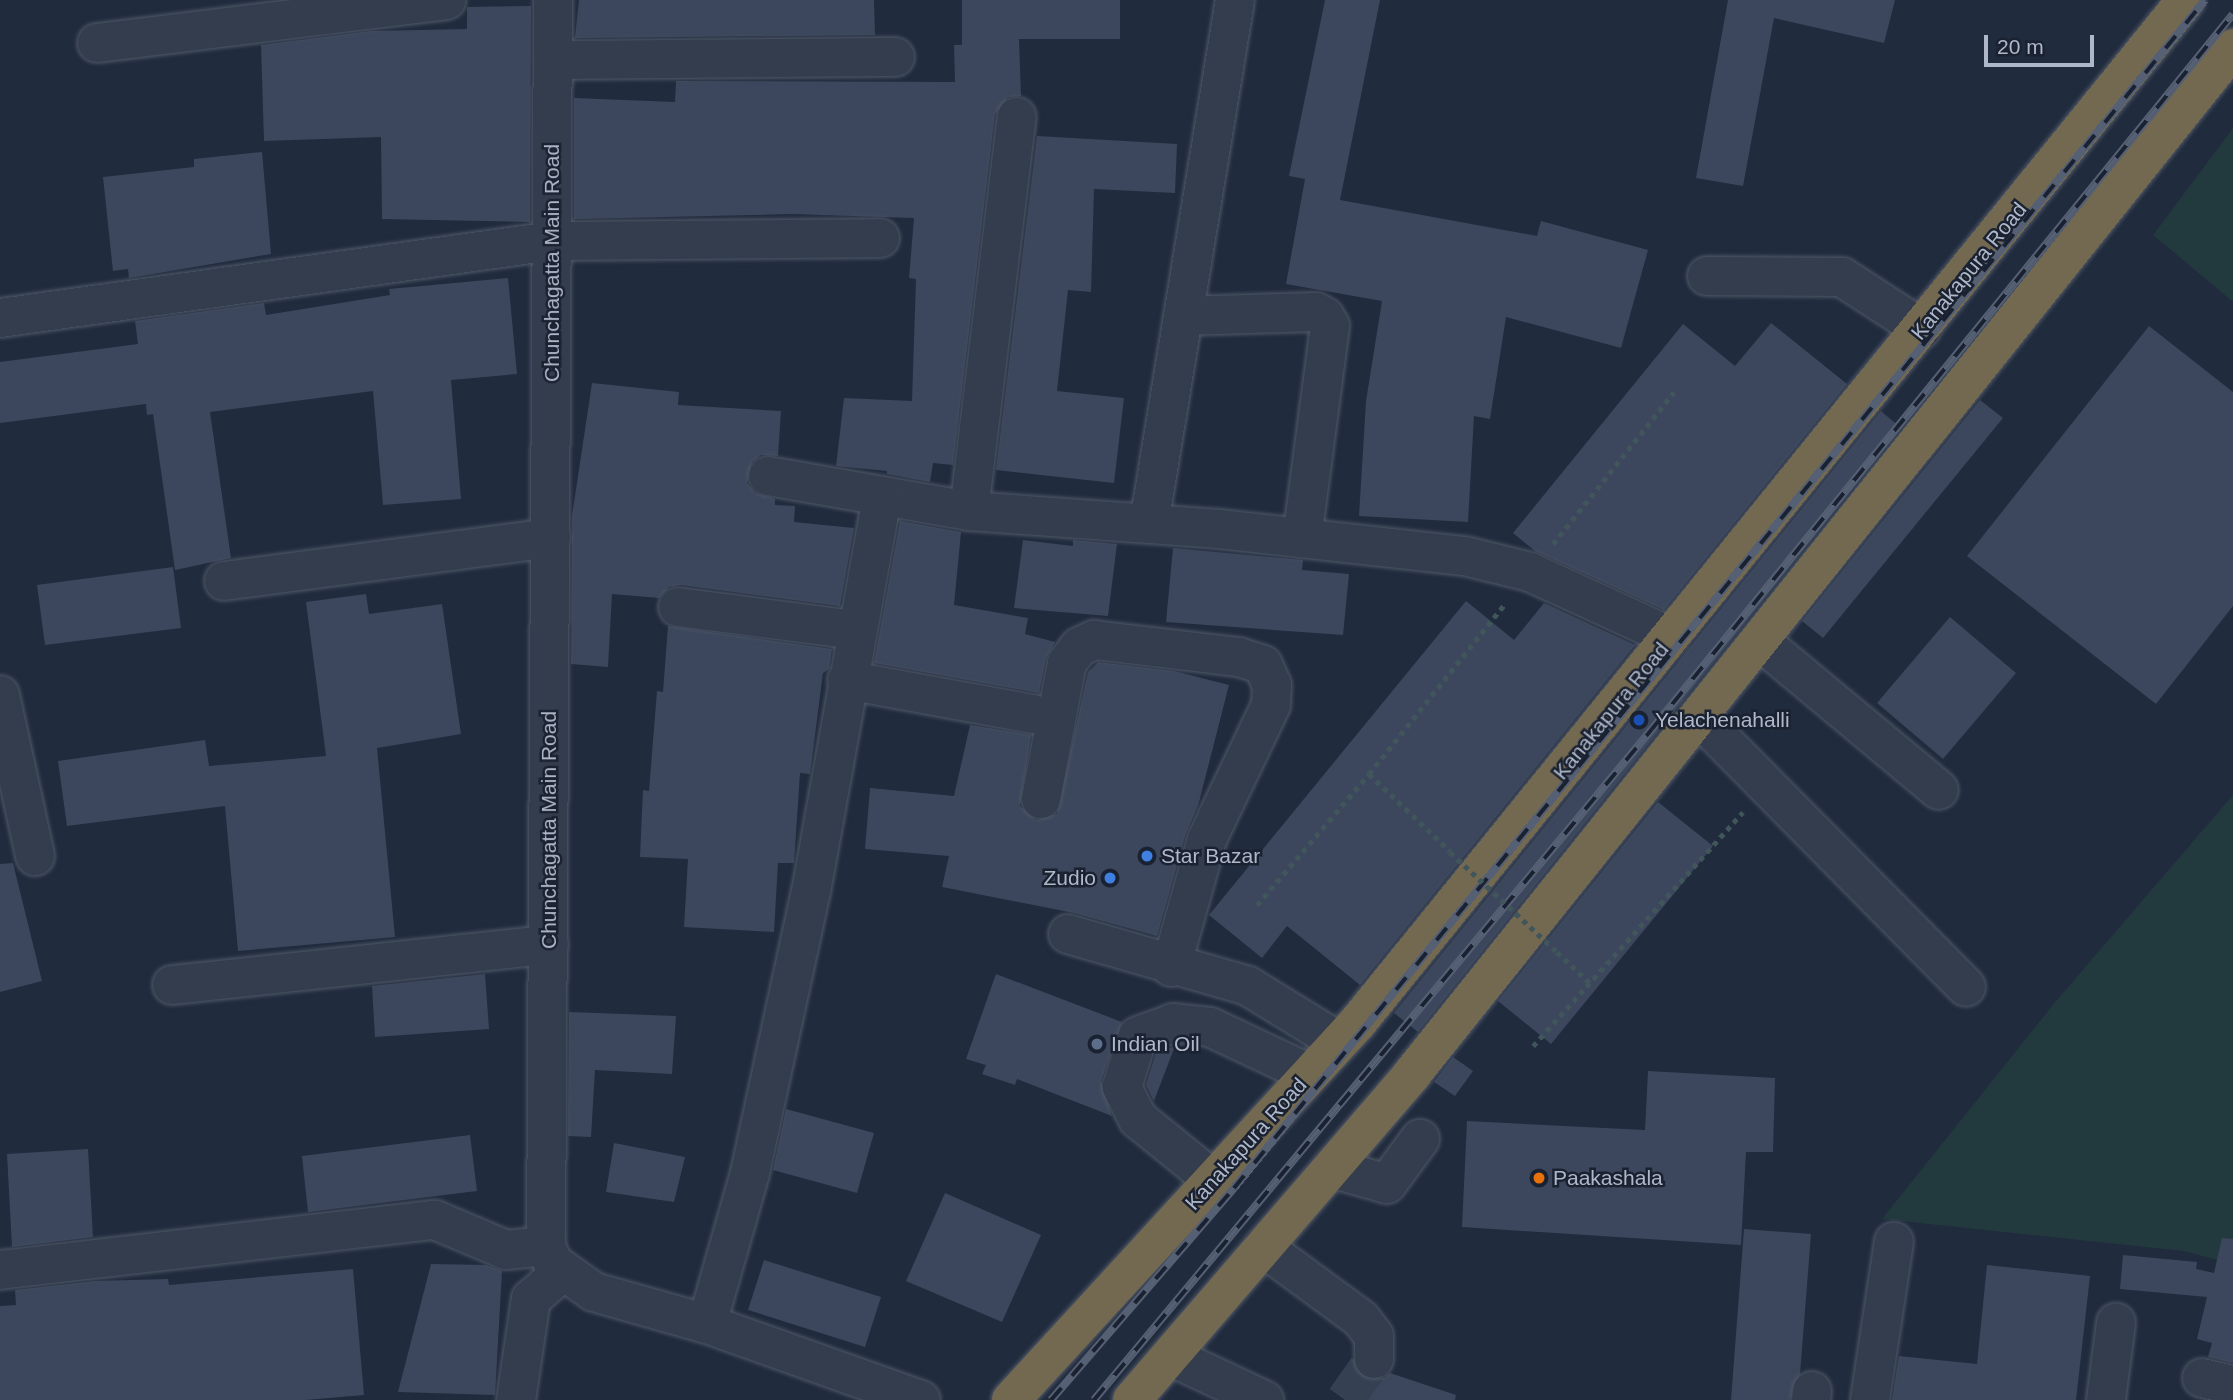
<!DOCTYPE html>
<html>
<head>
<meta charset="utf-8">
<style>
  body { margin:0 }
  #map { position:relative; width:2233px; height:1400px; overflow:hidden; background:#202b3d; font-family:Helvetica,sans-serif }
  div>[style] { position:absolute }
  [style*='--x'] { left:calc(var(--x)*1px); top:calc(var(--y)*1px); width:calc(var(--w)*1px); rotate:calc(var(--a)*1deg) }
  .green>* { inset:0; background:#22393e }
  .building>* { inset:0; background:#3c475d }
  .minor-tunnel>* { height:38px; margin-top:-19px; transform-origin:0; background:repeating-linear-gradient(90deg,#354052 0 38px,transparent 0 57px) }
  .path>* { height:4.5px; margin-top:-2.25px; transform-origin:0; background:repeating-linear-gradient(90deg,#40565b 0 5px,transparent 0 10px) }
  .roads { filter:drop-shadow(0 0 2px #4f5867) drop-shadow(0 0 2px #4f5867) }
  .minor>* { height:38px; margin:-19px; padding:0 19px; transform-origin:19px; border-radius:19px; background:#343d4d }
  .highway>* { height:38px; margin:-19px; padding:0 19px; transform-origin:19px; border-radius:19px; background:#736850 }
  .rail>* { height:8px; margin-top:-4px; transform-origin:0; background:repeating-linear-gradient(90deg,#1a2231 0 16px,#566074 0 32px); box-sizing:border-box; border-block:2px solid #566074 }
  .path-bridge>* { height:4.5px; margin-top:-2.25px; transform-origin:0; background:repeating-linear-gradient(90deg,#40565b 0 5px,transparent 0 10px) }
  .dots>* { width:19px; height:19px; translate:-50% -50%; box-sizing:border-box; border:4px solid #1a2231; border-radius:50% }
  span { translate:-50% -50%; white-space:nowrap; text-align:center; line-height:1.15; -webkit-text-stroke:5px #1a2231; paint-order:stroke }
  .street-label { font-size:21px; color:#afb8c9 }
  .poi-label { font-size:21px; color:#afb8c9 }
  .left { translate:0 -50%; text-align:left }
  .right { translate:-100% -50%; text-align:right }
  .scale { position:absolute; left:1984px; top:35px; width:110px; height:32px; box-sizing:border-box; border:4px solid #afb8c9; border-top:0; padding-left:9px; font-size:21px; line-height:24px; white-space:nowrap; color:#afb8c9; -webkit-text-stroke:5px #1a2231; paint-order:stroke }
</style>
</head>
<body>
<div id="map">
  <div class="green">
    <div style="clip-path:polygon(2233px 128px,2233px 302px,2153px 235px)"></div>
    <div style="clip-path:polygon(2233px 795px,2233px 1264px,2183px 1251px,1882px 1219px,2056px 1001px)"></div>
  </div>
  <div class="building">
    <div style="clip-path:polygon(579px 0,874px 0,875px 35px,575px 38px)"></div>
    <div style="clip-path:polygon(962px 0,1120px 0,1120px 39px,1019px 39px,1021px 96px,1008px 97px,995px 114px,953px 465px,933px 463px,930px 482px,887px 474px,887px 471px,836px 466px,844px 398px,912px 401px,916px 279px,909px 278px,914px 218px,792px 214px,574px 219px,574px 98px,675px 102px,676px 81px,955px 82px,954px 45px,962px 45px)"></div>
    <div style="clip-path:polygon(1325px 0,1380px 0,1340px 200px,1537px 236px,1541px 221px,1648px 250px,1621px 348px,1506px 317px,1490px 419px,1474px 416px,1468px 522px,1359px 516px,1366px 401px,1382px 301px,1286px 284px,1305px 179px,1289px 176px)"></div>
    <div style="clip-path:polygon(1728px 0,1895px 0,1884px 43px,1774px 18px,1743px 186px,1696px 178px)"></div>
    <div style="clip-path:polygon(531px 6px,530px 222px,382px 219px,381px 137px,264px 141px,261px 45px,371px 31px,467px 29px,467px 7px)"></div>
    <div style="clip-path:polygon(1037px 136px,1177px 144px,1175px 193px,1094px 189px,1091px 292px,1068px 290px,1057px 391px,1124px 398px,1114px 483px,996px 470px)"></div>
    <div style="clip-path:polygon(262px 152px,271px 254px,129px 278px,128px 269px,113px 271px,103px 177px,194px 167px,194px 159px)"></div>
    <div style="clip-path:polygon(508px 278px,517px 374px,451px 380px,461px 499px,383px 505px,373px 391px,210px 412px,231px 558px,175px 570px,153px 414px,147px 415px,146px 404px,0 423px,0 362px,138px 344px,135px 321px,264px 303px,266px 315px,390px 295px,389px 289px)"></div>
    <div style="clip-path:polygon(1771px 323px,1847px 384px,1664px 610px,1535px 551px,1513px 533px,1683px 324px,1735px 366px)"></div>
    <div style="clip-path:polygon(2149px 326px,2233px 392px,2233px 606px,2156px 704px,1967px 556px)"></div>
    <div style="clip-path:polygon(592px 383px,679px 392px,678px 405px,781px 411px,778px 456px,761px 455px,752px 462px,747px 483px,755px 493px,775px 499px,775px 505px,795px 506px,794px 522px,854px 528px,840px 606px,681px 585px,669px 587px,659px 598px,612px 594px,608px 667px,571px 664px,572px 516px)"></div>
    <div style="clip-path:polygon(1980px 400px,2003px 418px,1823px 638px,1802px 621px)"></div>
    <div style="clip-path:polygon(1881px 411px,1901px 428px,1418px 1032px,1394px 1013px)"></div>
    <div style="clip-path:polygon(900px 521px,961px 532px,954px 605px,1028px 618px,1025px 634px,1055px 642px,1046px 658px,1039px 693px,874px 663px)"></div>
    <div style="clip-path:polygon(1023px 540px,1073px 546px,1073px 540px,1117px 544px,1108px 616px,1014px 608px)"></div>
    <div style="clip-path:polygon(1173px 548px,1303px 560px,1302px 570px,1349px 574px,1343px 635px,1166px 622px)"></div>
    <div style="clip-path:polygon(173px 567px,181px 628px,45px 645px,37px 585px)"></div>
    <div style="clip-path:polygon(366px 594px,369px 614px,442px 604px,461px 734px,377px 748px,395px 937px,238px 951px,225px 806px,67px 826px,58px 761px,205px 740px,209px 766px,326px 756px,306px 602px)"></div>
    <div style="clip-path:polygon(1466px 601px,1514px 640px,1544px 603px,1635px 645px,1360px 985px,1287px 926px,1262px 958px,1209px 915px)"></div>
    <div style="clip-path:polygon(1950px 617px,2016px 673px,1943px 759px,1877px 703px)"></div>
    <div style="clip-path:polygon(668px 626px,832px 649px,829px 669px,823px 673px,810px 774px,800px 773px,794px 863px,778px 863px,774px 932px,684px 927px,688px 859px,640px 857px,643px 790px,649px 791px,657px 691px,663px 692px)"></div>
    <div style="clip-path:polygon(1098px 662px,1174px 671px,1229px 685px,1198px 806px,1186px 833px,1157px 936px,1074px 913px,942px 887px,949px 856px,865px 849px,870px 788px,954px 796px,970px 725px,1031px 735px,1020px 806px,1036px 820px,1057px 814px,1088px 672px)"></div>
    <div style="clip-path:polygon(1658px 802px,1713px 846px,1551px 1044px,1498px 1001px)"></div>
    <div style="clip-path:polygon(13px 863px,42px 981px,0 992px,0 864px)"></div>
    <div style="clip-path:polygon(485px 974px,489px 1029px,375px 1037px,372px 986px)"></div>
    <div style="clip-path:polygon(996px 974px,1122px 1022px,1101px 1081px,1112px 1116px,1017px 1079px,1015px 1085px,982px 1074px,986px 1065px,966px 1059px)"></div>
    <div style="clip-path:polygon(569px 1012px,676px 1016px,672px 1074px,595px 1070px,591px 1137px,568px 1136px)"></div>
    <div style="clip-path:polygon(1175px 1046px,1154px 1101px,1146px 1085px,1156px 1053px)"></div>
    <div style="clip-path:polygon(1453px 1057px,1473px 1071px,1455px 1096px,1434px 1082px)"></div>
    <div style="clip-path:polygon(1648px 1071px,1775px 1078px,1773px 1152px,1746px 1152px,1741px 1245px,1462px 1227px,1467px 1121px,1645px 1130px)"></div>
    <div style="clip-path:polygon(786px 1109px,874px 1133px,857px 1193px,773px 1170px)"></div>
    <div style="clip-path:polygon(470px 1135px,477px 1191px,308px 1212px,302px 1156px)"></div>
    <div style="clip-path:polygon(614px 1143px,685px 1157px,674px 1202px,606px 1192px)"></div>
    <div style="clip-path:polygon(88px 1149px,93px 1237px,12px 1247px,7px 1154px)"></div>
    <div style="clip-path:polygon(945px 1193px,1041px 1235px,1002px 1322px,906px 1281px)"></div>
    <div style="clip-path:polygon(1744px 1229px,1811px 1234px,1800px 1374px,1790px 1400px,1731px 1400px)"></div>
    <div style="clip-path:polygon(2222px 1238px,2233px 1239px,2233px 1363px,2208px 1357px,2212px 1343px,2197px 1339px,2207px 1297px,2120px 1289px,2123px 1255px,2197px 1262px,2196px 1269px,2214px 1273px)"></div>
    <div style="clip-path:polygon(764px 1260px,881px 1297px,865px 1347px,748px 1310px)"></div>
    <div style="clip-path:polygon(431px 1264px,486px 1265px,502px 1271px,495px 1395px,398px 1392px)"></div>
    <div style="clip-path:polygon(1987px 1265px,2090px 1276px,2076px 1400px,1892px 1400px,1899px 1356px,1977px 1364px)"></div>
    <div style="clip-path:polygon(353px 1269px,364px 1395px,305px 1400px,0 1400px,0 1306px,16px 1305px,15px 1290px,95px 1281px,168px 1279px,169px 1285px)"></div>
    <div style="clip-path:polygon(1390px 1373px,1456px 1395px,1455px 1400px,1351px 1400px,1368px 1379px,1384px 1378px)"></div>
  </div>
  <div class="minor-tunnel">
    <div style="--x:1345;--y:1400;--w:50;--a:-54.7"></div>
  </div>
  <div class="path">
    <div style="--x:1553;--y:544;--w:194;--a:-51.5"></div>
    <div style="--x:1369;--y:774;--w:216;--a:-51.4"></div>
    <div style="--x:1257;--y:905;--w:172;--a:-49.5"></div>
    <div style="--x:1369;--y:774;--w:112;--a:43.5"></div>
    <div style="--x:1557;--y:952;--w:45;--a:43.2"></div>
    <div style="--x:1533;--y:1046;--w:314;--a:-48.1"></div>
  </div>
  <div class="roads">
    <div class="minor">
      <div style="--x:553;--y:0;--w:1246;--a:90.32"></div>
      <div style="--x:546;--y:1246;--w:18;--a:68"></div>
      <div style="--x:553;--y:1263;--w:50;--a:35.3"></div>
      <div style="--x:594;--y:1292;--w:117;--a:15.8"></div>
      <div style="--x:707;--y:1324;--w:227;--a:19.6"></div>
      <div style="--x:97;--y:43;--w:352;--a:-7"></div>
      <div style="--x:554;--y:60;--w:341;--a:-0.5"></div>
      <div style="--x:1707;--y:276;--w:135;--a:0.4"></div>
      <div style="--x:1842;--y:277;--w:95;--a:33"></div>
      <div style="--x:1183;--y:316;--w:133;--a:-1.7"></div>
      <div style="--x:1316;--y:312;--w:10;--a:29"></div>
      <div style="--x:1325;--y:317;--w:10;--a:61"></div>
      <div style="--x:1330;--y:326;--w:214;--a:97.5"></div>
      <div style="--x:0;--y:318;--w:557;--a:-7.94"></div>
      <div style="--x:552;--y:241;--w:328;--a:-0.5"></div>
      <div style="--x:768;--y:476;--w:204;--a:9.9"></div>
      <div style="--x:969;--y:511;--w:251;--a:4.1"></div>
      <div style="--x:1219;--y:529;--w:247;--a:6.3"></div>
      <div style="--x:1465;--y:556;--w:67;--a:13.8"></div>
      <div style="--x:1530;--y:572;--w:155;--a:24.7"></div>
      <div style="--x:969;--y:511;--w:397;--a:-83.1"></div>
      <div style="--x:1149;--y:524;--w:531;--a:-80.68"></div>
      <div style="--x:224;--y:581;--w:330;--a:-7.5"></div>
      <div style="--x:678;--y:607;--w:179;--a:7.4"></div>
      <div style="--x:1759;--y:640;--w:234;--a:39.8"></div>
      <div style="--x:847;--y:680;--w:189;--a:10.4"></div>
      <div style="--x:0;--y:695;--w:165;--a:77.7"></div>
      <div style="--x:1698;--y:716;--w:381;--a:45.3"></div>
      <div style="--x:1041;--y:799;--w:138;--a:-79.2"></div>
      <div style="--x:1067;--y:663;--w:20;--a:-53"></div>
      <div style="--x:1079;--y:647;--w:17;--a:-25"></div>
      <div style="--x:1094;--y:640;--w:146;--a:6.7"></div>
      <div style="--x:1239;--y:657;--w:25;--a:18"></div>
      <div style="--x:1263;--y:665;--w:22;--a:66"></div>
      <div style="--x:1272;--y:685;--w:20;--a:93"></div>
      <div style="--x:1271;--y:705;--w:148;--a:115.5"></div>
      <div style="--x:1207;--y:839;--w:133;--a:105.7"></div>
      <div style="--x:1068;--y:934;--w:187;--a:16.1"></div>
      <div style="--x:1248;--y:986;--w:107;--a:31.6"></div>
      <div style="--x:172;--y:985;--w:379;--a:-6.1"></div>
      <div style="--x:1331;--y:1168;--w:58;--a:15.9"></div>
      <div style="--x:1387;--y:1184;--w:56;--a:-53.7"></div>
      <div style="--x:1213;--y:1180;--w:97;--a:-140.9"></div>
      <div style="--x:1138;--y:1119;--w:36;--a:-117"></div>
      <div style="--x:1122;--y:1087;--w:53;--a:-72.6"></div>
      <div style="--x:1138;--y:1036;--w:37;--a:-20"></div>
      <div style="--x:1173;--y:1023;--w:37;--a:6"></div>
      <div style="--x:1210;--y:1027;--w:110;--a:25.2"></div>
      <div style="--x:1263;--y:1247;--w:122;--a:36.3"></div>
      <div style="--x:1361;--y:1319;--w:21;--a:53"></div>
      <div style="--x:1374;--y:1336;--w:23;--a:90"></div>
      <div style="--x:0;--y:1270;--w:438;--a:-6.6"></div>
      <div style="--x:435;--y:1220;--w:77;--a:22.9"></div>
      <div style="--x:506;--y:1250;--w:40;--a:-5.7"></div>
      <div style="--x:707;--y:1324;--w:157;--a:-74.1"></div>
      <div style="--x:750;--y:1173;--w:288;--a:-77.8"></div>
      <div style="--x:811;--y:892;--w:402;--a:-79.8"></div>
      <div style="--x:1170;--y:1356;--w:104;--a:25.1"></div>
      <div style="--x:2202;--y:1378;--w:32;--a:13"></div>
      <div style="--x:516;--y:1400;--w:102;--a:-81.6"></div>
      <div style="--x:531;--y:1299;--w:43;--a:-41.2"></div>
      <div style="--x:1811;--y:1400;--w:9;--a:-84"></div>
      <div style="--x:1870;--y:1400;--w:160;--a:-81.4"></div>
      <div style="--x:2106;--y:1400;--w:78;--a:-82.6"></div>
    </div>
    <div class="highway">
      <div style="--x:1011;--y:1400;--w:513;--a:-47.45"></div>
      <div style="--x:1358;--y:1022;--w:1315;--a:-50.99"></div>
      <div style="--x:1132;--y:1400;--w:430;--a:-49.3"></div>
      <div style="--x:1412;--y:1074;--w:1314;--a:-51.33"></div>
    </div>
  </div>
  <div class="rail">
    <div style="--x:1051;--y:1400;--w:280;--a:-49.2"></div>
    <div style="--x:1234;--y:1188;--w:1534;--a:-50.74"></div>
    <div style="--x:1094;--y:1400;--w:873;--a:-50.25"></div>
    <div style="--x:1652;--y:729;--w:921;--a:-50.9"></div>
  </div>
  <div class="path-bridge">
    <div style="--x:1450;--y:852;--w:145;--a:43"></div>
  </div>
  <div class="dots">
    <div style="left:1639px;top:720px;background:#1a4fb4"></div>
    <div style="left:1147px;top:856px;background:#3f7fe0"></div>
    <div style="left:1110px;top:878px;background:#3f7fe0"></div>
    <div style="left:1097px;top:1044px;background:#5c6f8a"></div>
    <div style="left:1539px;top:1178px;background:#e8710a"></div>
  </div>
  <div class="street-label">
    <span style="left:552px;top:263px;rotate:-90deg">Chunchagatta Main Road</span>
    <span style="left:1969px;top:271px;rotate:-51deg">Kanakapura Road</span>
    <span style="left:1611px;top:711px;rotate:-51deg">Kanakapura Road</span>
    <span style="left:549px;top:830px;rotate:-90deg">Chunchagatta Main Road</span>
    <span style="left:1246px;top:1144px;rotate:-48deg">Kanakapura Road</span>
  </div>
  <div class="poi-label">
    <span class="left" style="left:1655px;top:720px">Yelachenahalli</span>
    <span class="left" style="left:1161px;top:856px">Star Bazar</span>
    <span class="right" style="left:1096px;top:878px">Zudio</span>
    <span class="left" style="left:1111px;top:1044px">Indian Oil</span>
    <span class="left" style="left:1553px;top:1178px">Paakashala</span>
  </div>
  <div class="scale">20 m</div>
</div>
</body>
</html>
